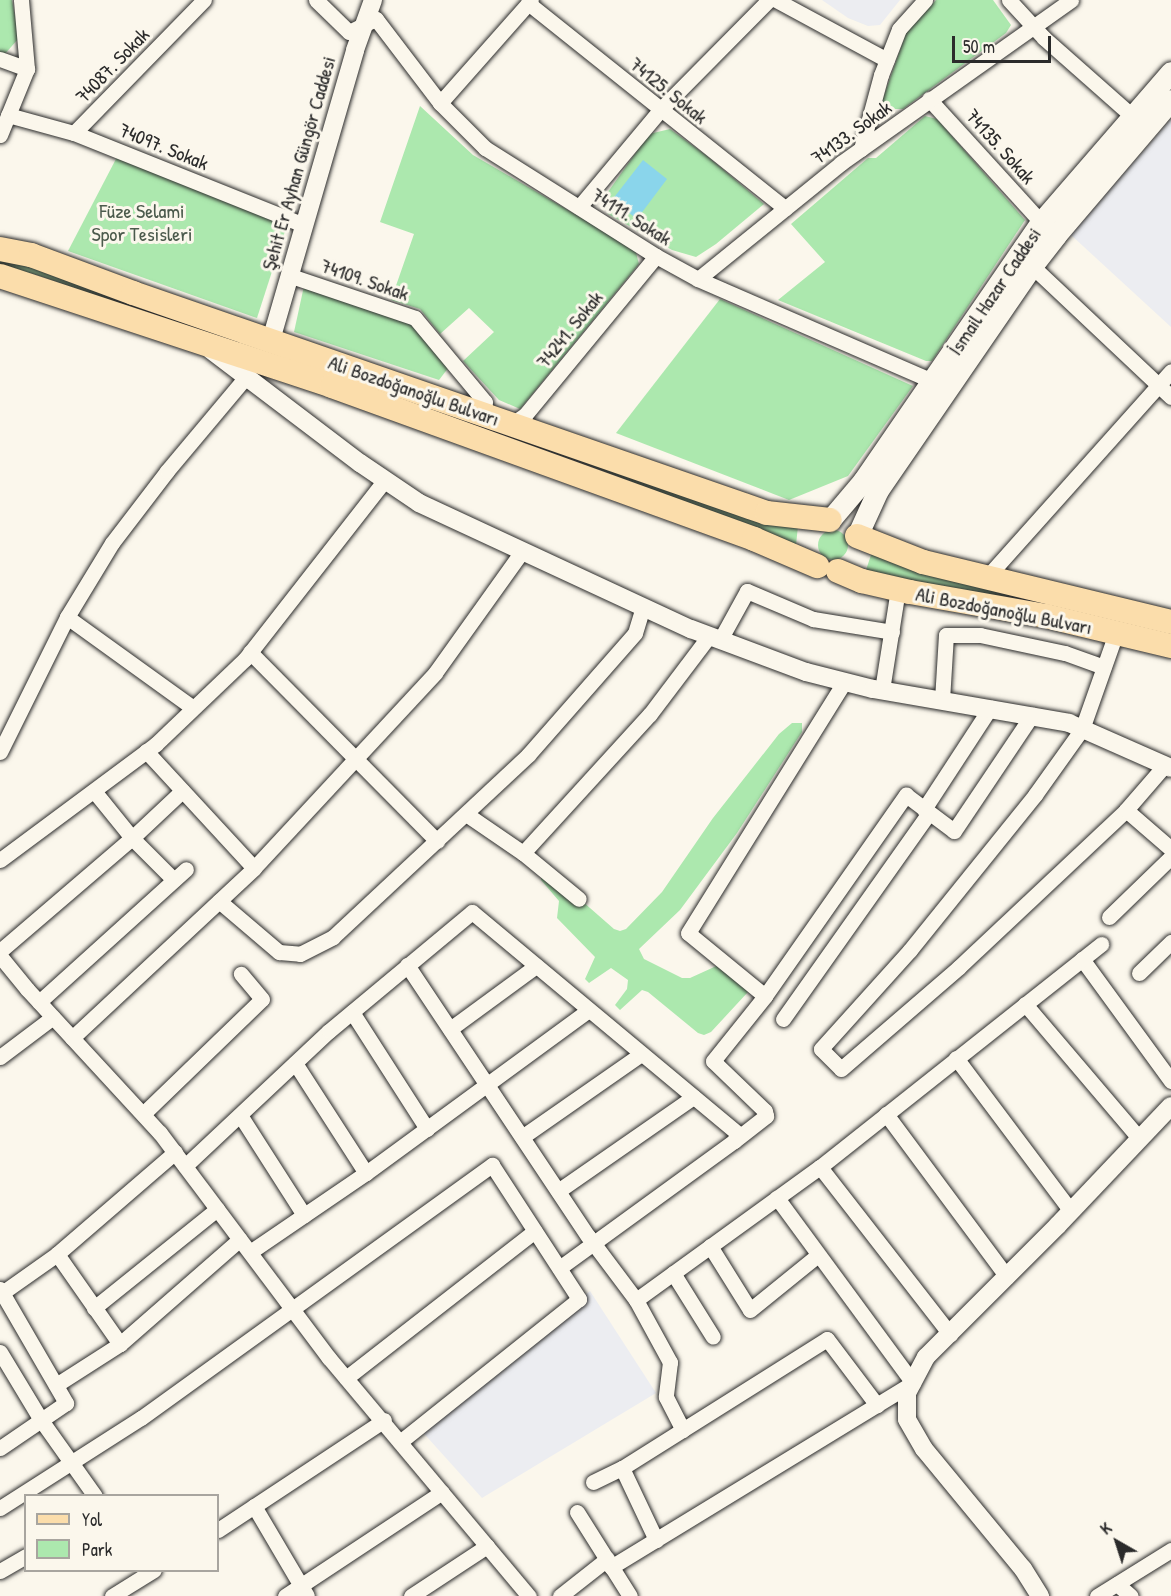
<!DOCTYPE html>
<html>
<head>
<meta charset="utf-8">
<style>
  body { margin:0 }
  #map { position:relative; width:1171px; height:1596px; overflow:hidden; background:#fbf7ec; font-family:"Patrick Hand",sans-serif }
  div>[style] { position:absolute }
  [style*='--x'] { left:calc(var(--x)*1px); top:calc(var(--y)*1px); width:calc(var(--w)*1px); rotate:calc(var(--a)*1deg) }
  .built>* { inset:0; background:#ecedf1 }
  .green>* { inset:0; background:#ace8ae }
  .round { border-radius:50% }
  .water>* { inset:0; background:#8ad5eb }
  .roads { filter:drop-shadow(0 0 2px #2b2b2b) drop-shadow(0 0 2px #2b2b2b) }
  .minor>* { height:15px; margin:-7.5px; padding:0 7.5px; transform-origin:7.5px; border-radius:7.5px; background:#fbf7ec }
  .tertiary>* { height:18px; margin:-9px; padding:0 9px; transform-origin:9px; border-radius:9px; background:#fbf7ec }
  .secondary>* { height:21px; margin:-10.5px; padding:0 10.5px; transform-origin:10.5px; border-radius:10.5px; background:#fbf7ec }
  .primary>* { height:24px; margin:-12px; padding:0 12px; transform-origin:12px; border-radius:12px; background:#fbddab }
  span { translate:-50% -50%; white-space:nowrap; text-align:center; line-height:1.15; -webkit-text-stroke:6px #fbf7ec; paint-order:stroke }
  .street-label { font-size:20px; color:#2b2b2b }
  .park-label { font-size:20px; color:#4b5a4c }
  .legend { position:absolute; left:24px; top:1494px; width:195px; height:78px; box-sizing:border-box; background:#fbf7ec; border:2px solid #a8a59f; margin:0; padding:8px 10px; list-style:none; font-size:18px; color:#2b2b2b }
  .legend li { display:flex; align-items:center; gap:12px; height:30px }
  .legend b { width:30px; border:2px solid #a8a59f }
  .north { position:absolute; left:1087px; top:1512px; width:60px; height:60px; -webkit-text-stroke:4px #fbf7ec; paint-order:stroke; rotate:321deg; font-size:16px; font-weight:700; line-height:24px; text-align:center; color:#2b2b2b }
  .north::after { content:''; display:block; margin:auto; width:21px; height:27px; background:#2b2b2b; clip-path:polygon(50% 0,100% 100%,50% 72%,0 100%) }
  .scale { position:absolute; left:952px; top:36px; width:99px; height:27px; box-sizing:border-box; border:3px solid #2b2b2b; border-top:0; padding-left:8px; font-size:18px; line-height:21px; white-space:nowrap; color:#2b2b2b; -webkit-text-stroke:4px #fbf7ec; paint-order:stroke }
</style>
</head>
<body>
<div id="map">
  <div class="built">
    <div style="clip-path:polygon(822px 0,900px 0,880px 25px,868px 26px,848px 18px)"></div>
    <div style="clip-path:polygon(1171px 119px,1171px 327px,1071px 235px)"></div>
    <div style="clip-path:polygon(590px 1291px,656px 1393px,482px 1498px,418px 1427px)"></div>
  </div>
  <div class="green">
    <div style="clip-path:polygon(0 0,12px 0,19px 38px,4px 55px,0 53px)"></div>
    <div style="clip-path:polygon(936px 0,993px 0,1011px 25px,1006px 33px,903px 109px,893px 109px,881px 104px,906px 33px)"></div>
    <div style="clip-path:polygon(420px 106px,473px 155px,635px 249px,639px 264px,520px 409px,499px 400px,463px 361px,494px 332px,469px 308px,440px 334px,420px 309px,391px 300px,414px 234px,380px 222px)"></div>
    <div style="clip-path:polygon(925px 116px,937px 119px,1025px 220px,932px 361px,926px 361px,778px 300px,825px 262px,791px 224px,868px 158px,876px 158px)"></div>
    <div style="clip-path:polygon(670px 129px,707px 156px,764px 204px,716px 244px,696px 257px,672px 250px,608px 214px,603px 199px,649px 134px)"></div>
    <div style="clip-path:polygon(117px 157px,287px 225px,257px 318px,68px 251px)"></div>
    <div style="clip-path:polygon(0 258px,39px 269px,798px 526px,796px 545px,583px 463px,37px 275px,0 266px)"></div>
    <div style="clip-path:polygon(304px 286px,414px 322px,449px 367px,439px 380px,294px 332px)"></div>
    <div style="clip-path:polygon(720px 299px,913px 386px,848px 476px,789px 500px,616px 433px)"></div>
    <div class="round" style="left:818px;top:530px;width:30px;height:30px"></div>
    <div style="clip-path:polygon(872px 552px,1171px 631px,1171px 637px,974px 596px,866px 570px)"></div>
    <div style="clip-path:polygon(792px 723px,802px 723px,802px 732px,737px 833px,680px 910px,639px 949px,644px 959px,682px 978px,690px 978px,723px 963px,748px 992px,711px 1032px,704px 1035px,698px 1033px,648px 992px,642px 990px,620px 1010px,615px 1005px,627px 989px,628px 980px,611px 968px,589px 983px,585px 979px,595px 957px,557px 918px,559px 901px,541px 880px,542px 866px,614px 929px,620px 931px,626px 929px,662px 892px,713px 818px,779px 734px)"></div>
  </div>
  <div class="water">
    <div style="clip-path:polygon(643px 160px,667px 179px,637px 219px,612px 200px)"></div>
  </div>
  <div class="roads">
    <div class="minor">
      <div style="--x:316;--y:0;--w:46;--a:44.1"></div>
      <div style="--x:349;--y:32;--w:30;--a:-26"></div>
      <div style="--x:376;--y:19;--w:106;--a:52.7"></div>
      <div style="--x:440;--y:103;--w:64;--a:45"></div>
      <div style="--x:485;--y:148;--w:202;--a:32.3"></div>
      <div style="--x:656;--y:256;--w:48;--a:28.7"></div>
      <div style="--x:698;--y:279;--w:256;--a:23.5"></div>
      <div style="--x:776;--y:0;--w:126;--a:28.4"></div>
      <div style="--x:1009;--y:0;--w:52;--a:47.4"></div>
      <div style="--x:1044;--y:38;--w:127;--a:41.5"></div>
      <div style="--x:528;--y:3;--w:329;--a:38.6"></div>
      <div style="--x:0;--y:59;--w:29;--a:20"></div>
      <div style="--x:929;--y:99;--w:166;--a:47.7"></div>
      <div style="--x:440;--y:103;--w:137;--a:-48.5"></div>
      <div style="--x:8;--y:115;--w:68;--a:15.3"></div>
      <div style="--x:74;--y:133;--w:245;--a:21.8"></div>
      <div style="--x:74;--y:133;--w:186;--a:-45.7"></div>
      <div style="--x:0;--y:135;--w:71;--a:-67.8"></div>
      <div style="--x:27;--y:69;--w:69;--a:-95"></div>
      <div style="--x:861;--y:149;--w:77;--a:-74.9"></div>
      <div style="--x:881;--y:75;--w:49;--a:-68.6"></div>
      <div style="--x:899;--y:29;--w:39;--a:-48"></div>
      <div style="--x:579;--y:207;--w:126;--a:-50.1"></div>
      <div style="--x:660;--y:110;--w:155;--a:-45.3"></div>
      <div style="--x:1032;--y:266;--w:191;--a:43.3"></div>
      <div style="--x:288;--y:275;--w:134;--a:18.7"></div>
      <div style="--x:415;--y:318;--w:109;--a:50.2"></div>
      <div style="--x:485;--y:402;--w:11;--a:105"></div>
      <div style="--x:698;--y:279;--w:184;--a:-39"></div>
      <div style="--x:841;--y:163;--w:282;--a:-35.3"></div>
      <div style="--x:512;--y:424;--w:16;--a:-35"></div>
      <div style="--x:525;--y:415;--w:206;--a:-50.5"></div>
      <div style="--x:987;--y:577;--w:276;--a:-48.2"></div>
      <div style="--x:67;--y:617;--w:155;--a:35.8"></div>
      <div style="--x:1116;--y:633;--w:102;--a:109.5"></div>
      <div style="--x:1082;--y:729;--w:81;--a:125.5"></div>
      <div style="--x:1035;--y:795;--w:199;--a:128.9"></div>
      <div style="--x:910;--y:950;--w:133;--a:132"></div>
      <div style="--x:821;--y:1049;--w:28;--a:45"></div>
      <div style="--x:841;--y:1069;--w:156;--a:-40.8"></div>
      <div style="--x:959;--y:967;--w:229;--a:-43.2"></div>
      <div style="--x:1126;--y:810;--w:60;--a:-49.1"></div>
      <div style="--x:720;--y:640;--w:56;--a:-61.1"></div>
      <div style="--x:747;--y:591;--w:72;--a:23"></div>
      <div style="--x:813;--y:619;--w:80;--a:9.3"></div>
      <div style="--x:250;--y:652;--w:266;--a:45.3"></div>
      <div style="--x:882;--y:690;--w:102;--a:-81"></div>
      <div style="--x:942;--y:700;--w:65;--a:-86.5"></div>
      <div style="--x:946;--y:635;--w:34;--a:0"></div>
      <div style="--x:980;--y:635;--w:87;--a:12"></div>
      <div style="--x:1065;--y:653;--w:41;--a:19.7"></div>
      <div style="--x:146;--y:751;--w:159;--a:47.3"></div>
      <div style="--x:0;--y:752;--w:151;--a:-63.6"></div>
      <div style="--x:67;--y:617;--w:87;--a:-58.7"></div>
      <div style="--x:112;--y:543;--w:91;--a:-52.6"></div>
      <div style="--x:167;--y:471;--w:123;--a:-50"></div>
      <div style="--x:94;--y:791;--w:60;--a:51"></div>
      <div style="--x:132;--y:838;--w:59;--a:45"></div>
      <div style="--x:924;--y:809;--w:121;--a:-56.8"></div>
      <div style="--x:1126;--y:810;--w:60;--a:40.9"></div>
      <div style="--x:466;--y:814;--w:69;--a:34.4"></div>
      <div style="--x:523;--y:853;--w:72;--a:39.4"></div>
      <div style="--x:523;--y:853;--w:188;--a:-47.6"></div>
      <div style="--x:650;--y:714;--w:98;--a:-52.9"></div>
      <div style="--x:0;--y:860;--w:194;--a:-36.6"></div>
      <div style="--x:156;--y:744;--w:123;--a:-43.7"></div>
      <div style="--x:245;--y:659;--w:227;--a:-52"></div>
      <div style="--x:219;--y:901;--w:79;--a:40.4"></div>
      <div style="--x:279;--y:952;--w:21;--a:5"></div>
      <div style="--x:300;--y:954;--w:37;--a:-27"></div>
      <div style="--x:333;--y:937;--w:267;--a:-43"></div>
      <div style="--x:528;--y:755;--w:162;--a:-48.7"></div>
      <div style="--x:635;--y:633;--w:27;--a:-73"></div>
      <div style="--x:1109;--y:917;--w:86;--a:-44.1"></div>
      <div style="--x:0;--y:951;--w:174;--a:-40.6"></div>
      <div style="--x:132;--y:838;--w:69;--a:-43.2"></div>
      <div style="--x:0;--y:956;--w:43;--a:50.7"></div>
      <div style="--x:27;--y:989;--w:196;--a:47.3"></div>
      <div style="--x:160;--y:1133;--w:281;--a:53.1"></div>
      <div style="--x:329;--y:1358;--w:311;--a:50"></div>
      <div style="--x:1082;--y:959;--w:151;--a:53.9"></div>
      <div style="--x:407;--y:965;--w:326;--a:56.3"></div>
      <div style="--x:588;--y:1236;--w:80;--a:53.1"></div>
      <div style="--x:636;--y:1300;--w:71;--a:61.3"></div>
      <div style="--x:670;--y:1362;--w:35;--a:97"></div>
      <div style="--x:666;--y:1397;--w:37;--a:63"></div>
      <div style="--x:1139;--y:973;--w:45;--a:-44.1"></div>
      <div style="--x:765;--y:996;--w:99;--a:-140.7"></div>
      <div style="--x:688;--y:933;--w:296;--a:-58.1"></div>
      <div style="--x:39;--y:1002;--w:198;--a:-42.1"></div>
      <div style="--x:1025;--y:1004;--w:177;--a:49.6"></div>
      <div style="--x:352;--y:1012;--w:139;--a:57.3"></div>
      <div style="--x:783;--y:1019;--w:252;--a:-54.7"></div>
      <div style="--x:450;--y:1029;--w:107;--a:-36.2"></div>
      <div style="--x:72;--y:1038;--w:249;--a:-43"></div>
      <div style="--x:254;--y:868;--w:266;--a:-47.1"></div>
      <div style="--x:435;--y:673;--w:151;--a:-54.4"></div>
      <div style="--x:0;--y:1057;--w:66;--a:-37"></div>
      <div style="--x:956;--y:1058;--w:191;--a:53.1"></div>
      <div style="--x:295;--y:1063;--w:131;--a:57.2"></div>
      <div style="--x:143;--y:1114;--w:165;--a:-44"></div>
      <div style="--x:262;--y:999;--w:33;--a:-130"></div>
      <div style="--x:886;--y:1114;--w:203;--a:53.4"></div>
      <div style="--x:240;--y:1115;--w:119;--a:57.4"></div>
      <div style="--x:522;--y:1137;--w:145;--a:-34.9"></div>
      <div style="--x:734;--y:1141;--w:41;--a:-38"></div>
      <div style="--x:766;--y:1116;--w:5;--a:-101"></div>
      <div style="--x:765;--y:1111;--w:72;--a:-136.1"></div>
      <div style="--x:713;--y:1061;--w:83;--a:-51.3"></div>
      <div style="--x:765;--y:996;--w:246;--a:-55"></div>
      <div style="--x:906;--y:795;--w:60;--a:36.9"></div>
      <div style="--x:954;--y:831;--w:140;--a:-56.1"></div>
      <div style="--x:185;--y:1166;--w:197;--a:-43.2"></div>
      <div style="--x:329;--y:1031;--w:186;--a:-39.8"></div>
      <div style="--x:472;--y:912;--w:346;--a:39.8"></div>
      <div style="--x:738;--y:1134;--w:8;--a:120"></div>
      <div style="--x:734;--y:1141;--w:216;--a:144"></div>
      <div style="--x:820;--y:1167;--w:212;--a:52.1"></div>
      <div style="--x:558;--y:1191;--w:165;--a:-34.8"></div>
      <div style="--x:710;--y:1246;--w:75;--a:58"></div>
      <div style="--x:750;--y:1310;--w:87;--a:-39"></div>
      <div style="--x:250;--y:1252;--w:140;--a:-34.3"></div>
      <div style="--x:366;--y:1173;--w:276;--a:-36.2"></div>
      <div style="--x:57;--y:1254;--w:110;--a:55"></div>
      <div style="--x:673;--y:1273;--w:75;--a:58"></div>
      <div style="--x:0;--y:1289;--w:132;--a:59.9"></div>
      <div style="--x:66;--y:1403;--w:80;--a:145.7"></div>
      <div style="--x:2;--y:1293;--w:67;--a:-35.3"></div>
      <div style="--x:57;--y:1254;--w:156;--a:-40.8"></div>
      <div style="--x:636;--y:1300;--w:227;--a:-35.9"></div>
      <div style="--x:820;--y:1167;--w:359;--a:-38.4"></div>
      <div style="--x:94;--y:1308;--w:158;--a:-38.8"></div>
      <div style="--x:0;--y:1352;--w:79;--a:58.9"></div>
      <div style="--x:41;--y:1420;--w:93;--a:54.6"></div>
      <div style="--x:346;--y:1378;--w:239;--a:-37.9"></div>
      <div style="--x:56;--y:1385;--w:76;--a:-32.6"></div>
      <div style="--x:120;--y:1344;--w:159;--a:-41.2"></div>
      <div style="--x:622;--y:1468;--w:80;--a:64.7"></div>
      <div style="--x:593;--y:1482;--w:32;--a:-26"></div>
      <div style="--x:622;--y:1468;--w:242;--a:-32.2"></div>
      <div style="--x:827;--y:1339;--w:83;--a:52.9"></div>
      <div style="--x:254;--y:1506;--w:104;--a:59.5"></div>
      <div style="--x:0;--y:1508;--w:167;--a:-32.6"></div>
      <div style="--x:141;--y:1418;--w:433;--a:-35.8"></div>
      <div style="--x:492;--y:1165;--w:160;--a:57"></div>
      <div style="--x:579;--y:1299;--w:229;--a:141.4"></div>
      <div style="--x:577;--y:1512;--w:99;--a:57.8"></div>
      <div style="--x:218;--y:1530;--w:199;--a:-33.5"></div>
      <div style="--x:611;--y:1567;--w:354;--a:-31.4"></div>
      <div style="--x:913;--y:1383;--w:230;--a:-126.3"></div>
      <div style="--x:0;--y:1571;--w:30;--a:-30"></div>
      <div style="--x:1117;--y:1584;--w:18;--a:41"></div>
      <div style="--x:112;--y:1596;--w:49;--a:-31.8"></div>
      <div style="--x:285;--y:1596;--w:188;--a:-33.5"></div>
      <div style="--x:411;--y:1596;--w:91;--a:-33.3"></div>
      <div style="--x:560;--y:1596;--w:60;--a:-38.2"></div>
      <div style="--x:1097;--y:1596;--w:87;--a:-31.9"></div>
    </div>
    <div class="tertiary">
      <div style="--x:271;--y:340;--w:302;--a:-73.8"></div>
      <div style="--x:355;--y:50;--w:53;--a:-70.2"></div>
      <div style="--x:211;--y:350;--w:187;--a:37.2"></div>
      <div style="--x:360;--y:463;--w:71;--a:34.1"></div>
      <div style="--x:419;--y:503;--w:300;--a:24.9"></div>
      <div style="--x:691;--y:629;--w:123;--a:20.5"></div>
      <div style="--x:806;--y:672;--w:69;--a:14.2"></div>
      <div style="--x:873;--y:689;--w:199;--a:9.8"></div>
      <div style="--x:1069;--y:723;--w:111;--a:23.8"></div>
      <div style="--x:1040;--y:1596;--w:32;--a:-122"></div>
      <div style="--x:1023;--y:1569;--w:156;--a:-129.5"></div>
      <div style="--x:924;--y:1449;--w:34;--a:-120"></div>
      <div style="--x:907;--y:1419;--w:26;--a:-90"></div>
      <div style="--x:907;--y:1393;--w:41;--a:-62.2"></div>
      <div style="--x:926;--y:1357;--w:187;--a:-45"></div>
      <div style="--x:1058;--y:1225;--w:164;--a:-46.5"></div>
    </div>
    <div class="secondary">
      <div style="--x:830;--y:520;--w:51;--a:-49.8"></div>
      <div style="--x:863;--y:481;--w:314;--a:-55.5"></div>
      <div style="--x:1041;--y:222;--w:198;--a:-49.1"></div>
      <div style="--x:857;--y:536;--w:51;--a:-65.5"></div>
      <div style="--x:878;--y:490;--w:272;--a:-55.5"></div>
      <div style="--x:1032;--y:266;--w:39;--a:-52"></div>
      <div style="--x:1056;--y:235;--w:177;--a:-49.6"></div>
    </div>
    <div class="primary">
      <div style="--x:0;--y:249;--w:32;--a:11"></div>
      <div style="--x:31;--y:255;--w:109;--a:20.4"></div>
      <div style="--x:133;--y:293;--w:671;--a:19.14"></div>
      <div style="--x:767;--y:513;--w:63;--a:6.3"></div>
      <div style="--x:0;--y:276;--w:350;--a:18.3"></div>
      <div style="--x:332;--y:386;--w:449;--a:19.9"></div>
      <div style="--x:754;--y:539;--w:69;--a:23.2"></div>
      <div style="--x:857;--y:536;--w:71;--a:21.5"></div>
      <div style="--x:923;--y:562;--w:255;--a:13.6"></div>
      <div style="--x:838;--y:571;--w:26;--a:23"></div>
      <div style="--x:862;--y:581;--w:49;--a:12.9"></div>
      <div style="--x:910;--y:592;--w:138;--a:10"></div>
      <div style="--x:1046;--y:616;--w:129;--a:13.5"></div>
    </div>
  </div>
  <div class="street-label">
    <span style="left:112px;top:65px;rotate:-46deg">74087. Sokak</span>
    <span style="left:669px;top:90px;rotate:39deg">74125. Sokak</span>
    <span style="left:851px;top:132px;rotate:-36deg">74133. Sokak</span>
    <span style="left:164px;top:146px;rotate:22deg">74097. Sokak</span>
    <span style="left:1001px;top:146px;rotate:48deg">74135. Sokak</span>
    <span style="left:298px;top:163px;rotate:-74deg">Şehit Er Ayhan Güngör Caddesi</span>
    <span style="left:632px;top:216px;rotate:32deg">74111. Sokak</span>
    <span style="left:365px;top:279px;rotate:19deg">74109. Sokak</span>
    <span style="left:994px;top:291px;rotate:-56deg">İsmail Hazar Caddesi</span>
    <span style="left:569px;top:329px;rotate:-51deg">74241. Sokak</span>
    <span style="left:414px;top:390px;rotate:19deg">Ali Bozdoğanoğlu Bulvarı</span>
    <span style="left:1004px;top:610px;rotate:11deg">Ali Bozdoğanoğlu Bulvarı</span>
  </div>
  <div class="park-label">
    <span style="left:142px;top:222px">Füze Selami<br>Spor Tesisleri</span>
  </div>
  <ul class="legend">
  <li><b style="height:8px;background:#fbddab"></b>Yol</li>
  <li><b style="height:16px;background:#ace8ae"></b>Park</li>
  </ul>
  <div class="north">K</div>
  <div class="scale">50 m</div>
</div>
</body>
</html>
